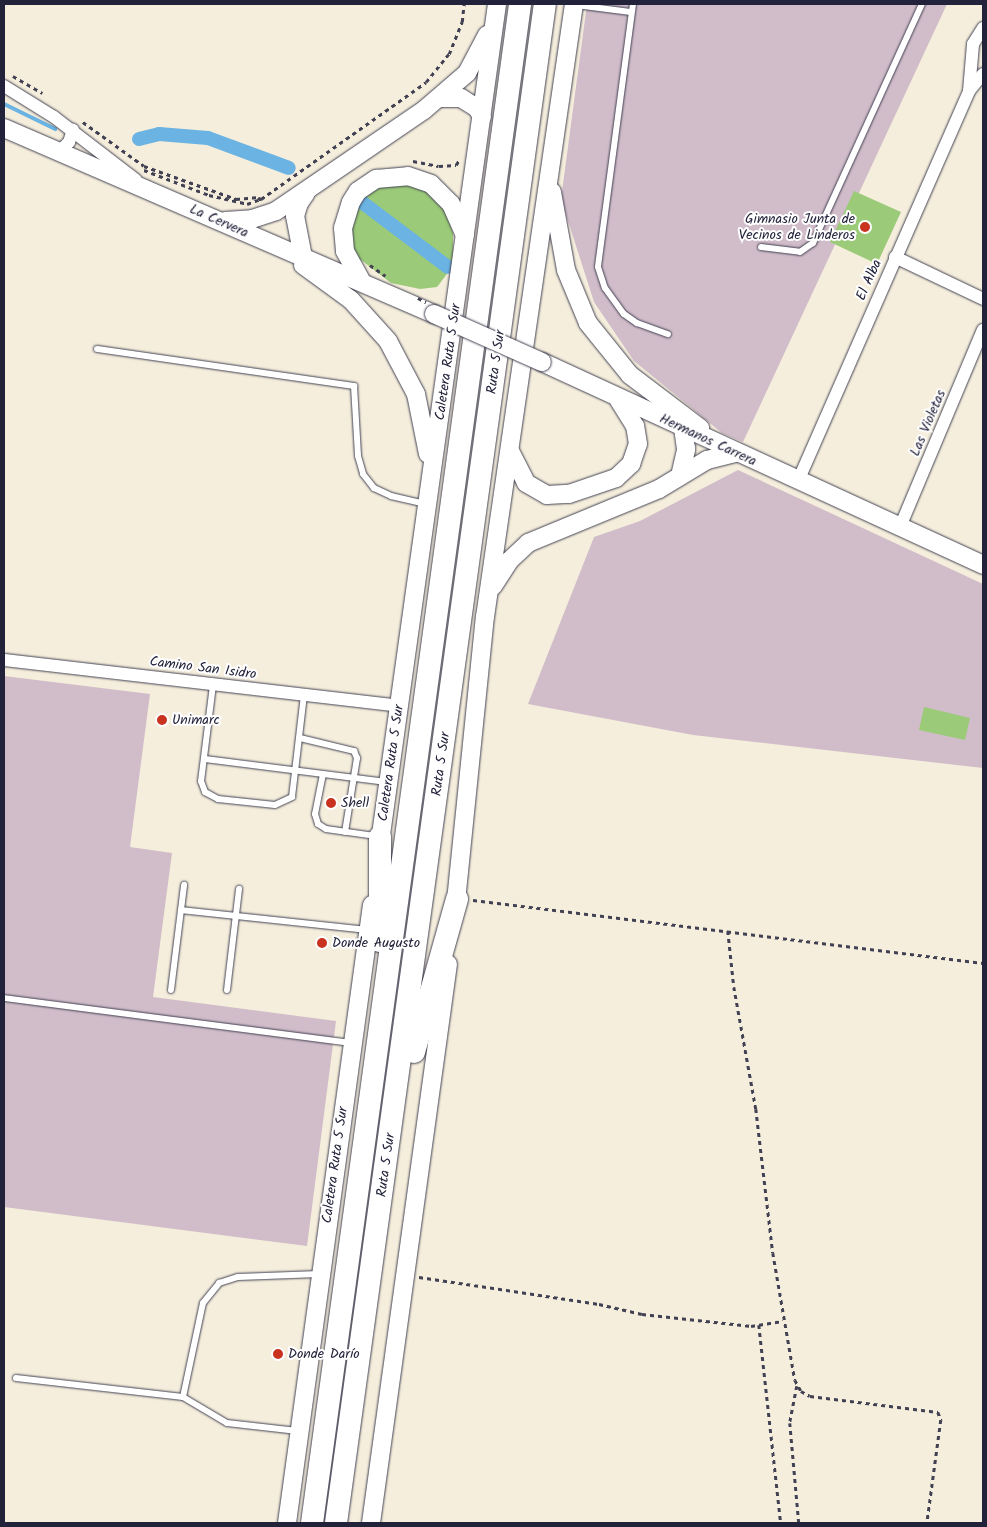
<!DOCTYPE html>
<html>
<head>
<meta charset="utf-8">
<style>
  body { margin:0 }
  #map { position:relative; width:987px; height:1527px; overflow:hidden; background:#f5eedc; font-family:Kalam,sans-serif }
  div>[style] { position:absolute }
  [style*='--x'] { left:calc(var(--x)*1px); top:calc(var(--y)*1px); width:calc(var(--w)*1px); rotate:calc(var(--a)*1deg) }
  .industrial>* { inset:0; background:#d1bdc9 }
  .green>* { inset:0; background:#9bca78 }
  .stream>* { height:4px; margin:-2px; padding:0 2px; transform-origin:2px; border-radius:2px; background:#6ab3e2 }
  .canal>* { height:14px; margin:-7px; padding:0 7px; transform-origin:7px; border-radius:7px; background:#6ab3e2 }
  .path>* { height:2.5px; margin-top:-1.25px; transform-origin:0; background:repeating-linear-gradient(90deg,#424153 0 4px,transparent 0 8px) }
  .roads { filter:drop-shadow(0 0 1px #424153) drop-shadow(0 0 1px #424153) }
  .service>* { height:6px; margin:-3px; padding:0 3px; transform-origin:3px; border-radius:3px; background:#fff }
  .minor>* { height:12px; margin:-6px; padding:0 6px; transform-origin:6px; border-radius:6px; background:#fff }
  .secondary>* { height:18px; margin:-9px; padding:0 9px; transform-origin:9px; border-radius:9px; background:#fff }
  .motorway>* { height:22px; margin:-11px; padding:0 11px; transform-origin:11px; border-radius:11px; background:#fff }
  .path-bridge>* { height:2.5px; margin-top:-1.25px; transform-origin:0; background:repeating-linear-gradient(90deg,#424153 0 4px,transparent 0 8px) }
  .bridges { filter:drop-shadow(0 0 1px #424153) drop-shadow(0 0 1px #424153) }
  .secondary-bridge>* { height:18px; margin:-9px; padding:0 9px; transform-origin:9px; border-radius:9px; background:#fff }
  .dots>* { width:14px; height:14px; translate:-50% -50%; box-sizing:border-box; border:2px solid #fff; border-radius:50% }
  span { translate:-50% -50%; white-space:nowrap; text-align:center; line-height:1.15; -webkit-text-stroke:4px #fff; paint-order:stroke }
  .poi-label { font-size:14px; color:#22223b }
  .right { translate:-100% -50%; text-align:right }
  .left { translate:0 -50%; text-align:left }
  .street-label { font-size:14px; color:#22223b }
  .frame { position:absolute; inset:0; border:5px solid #22223b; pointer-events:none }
</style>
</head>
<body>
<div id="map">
  <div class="industrial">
    <div style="clip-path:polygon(587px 4px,947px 4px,743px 442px,722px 433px,634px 361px,594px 302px,561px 199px)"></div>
    <div style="clip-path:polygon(738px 470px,983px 584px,983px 768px,693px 735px,528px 704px,594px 537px,640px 521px)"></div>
    <div style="clip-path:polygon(4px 676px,150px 694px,130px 847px,172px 853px,153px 997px,336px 1021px,307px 1246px,4px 1207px)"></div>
  </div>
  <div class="green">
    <div style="clip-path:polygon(399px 182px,426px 187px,443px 204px,453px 233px,453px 266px,437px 287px,420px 289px,391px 283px,352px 253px,346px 224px,353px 204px,375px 185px)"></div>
    <div style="clip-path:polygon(854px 191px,901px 212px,877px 264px,830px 242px)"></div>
    <div style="clip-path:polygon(924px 707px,970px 718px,965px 740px,919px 730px)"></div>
  </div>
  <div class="stream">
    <div style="--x:4;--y:104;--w:57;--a:26.1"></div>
  </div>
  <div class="canal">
    <div style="--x:139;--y:139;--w:21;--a:-14"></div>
    <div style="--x:159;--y:134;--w:49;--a:4.7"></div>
    <div style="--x:208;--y:138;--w:86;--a:20.3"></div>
    <div style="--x:359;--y:200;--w:111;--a:37"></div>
  </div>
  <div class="path">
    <div style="--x:13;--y:76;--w:34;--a:30"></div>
    <div style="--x:83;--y:122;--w:75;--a:35.8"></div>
    <div style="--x:144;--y:166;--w:98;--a:19.7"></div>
    <div style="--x:236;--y:199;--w:23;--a:-5"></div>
    <div style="--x:259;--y:197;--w:5;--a:68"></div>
    <div style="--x:413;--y:161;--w:26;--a:11"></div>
    <div style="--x:439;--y:166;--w:17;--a:-3"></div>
    <div style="--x:456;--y:165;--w:6;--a:-59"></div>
    <div style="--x:144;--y:170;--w:70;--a:21"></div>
    <div style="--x:209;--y:195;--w:37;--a:13"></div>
    <div style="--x:247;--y:204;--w:15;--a:-20"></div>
    <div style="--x:261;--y:199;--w:202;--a:-35.3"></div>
    <div style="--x:426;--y:82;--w:36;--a:-51"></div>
    <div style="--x:449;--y:54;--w:35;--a:-68"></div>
    <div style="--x:462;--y:22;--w:18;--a:-84"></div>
    <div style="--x:370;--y:265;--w:19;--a:35"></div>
    <div style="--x:473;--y:900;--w:514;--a:7.04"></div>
    <div style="--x:728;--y:931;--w:56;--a:83.9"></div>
    <div style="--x:734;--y:987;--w:124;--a:79.8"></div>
    <div style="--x:756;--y:1109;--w:145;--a:83.3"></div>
    <div style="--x:773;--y:1253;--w:129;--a:80.2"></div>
    <div style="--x:795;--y:1380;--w:13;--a:61"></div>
    <div style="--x:801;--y:1391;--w:10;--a:29"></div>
    <div style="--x:810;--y:1396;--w:129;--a:7.1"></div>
    <div style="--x:938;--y:1412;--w:9;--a:69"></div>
    <div style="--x:941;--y:1420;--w:104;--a:97.7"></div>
    <div style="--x:419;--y:1277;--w:182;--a:8.5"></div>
    <div style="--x:599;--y:1304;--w:44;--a:13.1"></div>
    <div style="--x:642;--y:1314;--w:110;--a:6.3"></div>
    <div style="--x:751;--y:1326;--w:32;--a:-9"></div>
    <div style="--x:759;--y:1325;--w:199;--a:83.7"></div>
    <div style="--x:797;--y:1386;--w:38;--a:101"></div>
    <div style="--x:790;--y:1423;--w:100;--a:84.9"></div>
  </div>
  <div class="roads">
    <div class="service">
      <div style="--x:633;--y:4;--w:265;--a:97.6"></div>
      <div style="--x:598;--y:267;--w:22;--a:72"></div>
      <div style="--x:605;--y:288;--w:32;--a:54"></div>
      <div style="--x:624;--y:314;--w:16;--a:35"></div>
      <div style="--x:637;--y:323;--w:33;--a:20"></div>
      <div style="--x:576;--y:5;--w:55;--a:7.3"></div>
      <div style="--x:761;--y:247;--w:39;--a:7"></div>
      <div style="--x:800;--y:252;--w:16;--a:-35"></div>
      <div style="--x:813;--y:243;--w:263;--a:-65.5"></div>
      <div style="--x:97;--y:349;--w:260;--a:8.2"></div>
      <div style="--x:354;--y:386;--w:70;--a:86.7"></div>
      <div style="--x:358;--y:456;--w:19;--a:74"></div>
      <div style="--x:363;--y:474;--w:18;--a:52"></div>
      <div style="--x:374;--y:488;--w:19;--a:25"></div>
      <div style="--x:391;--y:496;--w:36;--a:13"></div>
      <div style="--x:213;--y:685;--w:97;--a:97.1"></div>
      <div style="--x:201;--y:781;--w:12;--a:70"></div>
      <div style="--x:205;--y:792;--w:15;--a:28"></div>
      <div style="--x:218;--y:799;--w:57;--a:6"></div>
      <div style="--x:275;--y:805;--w:19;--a:-25"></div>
      <div style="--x:292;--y:797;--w:103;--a:-83.3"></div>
      <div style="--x:300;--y:738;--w:56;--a:13.5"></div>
      <div style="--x:354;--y:751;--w:8;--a:67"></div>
      <div style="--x:357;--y:758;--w:75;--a:99.2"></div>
      <div style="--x:205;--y:759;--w:183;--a:7.2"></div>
      <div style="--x:323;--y:774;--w:41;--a:101.3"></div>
      <div style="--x:315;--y:814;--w:10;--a:73"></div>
      <div style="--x:318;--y:824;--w:9;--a:32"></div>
      <div style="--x:326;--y:829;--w:49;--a:8.1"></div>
      <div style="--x:181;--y:910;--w:187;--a:6.1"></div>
      <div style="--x:171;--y:990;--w:106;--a:-82.9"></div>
      <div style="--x:227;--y:990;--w:102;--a:-83.2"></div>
      <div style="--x:4;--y:998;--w:351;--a:7.4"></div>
      <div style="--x:16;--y:1378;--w:168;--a:6.5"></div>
      <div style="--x:183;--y:1397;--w:51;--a:30.6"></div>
      <div style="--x:227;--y:1423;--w:71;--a:6.4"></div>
      <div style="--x:183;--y:1397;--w:96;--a:-78"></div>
      <div style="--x:203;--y:1303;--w:26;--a:-51"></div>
      <div style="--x:219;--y:1283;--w:20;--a:-18"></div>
      <div style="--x:238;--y:1277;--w:81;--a:-2.1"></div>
    </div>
    <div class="minor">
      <div style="--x:4;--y:86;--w:59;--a:31.8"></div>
      <div style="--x:54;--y:117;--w:103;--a:37.5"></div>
      <div style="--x:969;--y:91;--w:47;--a:-85.1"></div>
      <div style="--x:973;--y:44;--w:19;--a:-58"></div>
      <div style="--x:58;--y:153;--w:16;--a:-45"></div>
      <div style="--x:69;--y:142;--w:13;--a:-72"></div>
      <div style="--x:895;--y:257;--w:98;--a:25.5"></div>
      <div style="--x:798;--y:481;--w:426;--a:-66.3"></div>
      <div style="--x:969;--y:91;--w:22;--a:-51"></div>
      <div style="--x:900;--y:527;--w:214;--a:-67.2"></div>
      <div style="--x:4;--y:660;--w:398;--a:6.6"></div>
    </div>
    <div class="secondary">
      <div style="--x:440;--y:98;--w:21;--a:0"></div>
      <div style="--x:461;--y:98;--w:19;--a:32"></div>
      <div style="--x:477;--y:108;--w:10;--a:61"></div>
      <div style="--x:4;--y:128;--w:469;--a:23.4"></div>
      <div style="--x:552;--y:192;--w:79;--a:79.8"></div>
      <div style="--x:566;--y:270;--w:57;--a:67.5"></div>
      <div style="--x:588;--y:323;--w:67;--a:51.1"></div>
      <div style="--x:630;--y:375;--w:88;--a:37.1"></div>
      <div style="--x:225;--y:221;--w:27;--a:-4"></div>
      <div style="--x:252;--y:219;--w:25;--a:-18"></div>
      <div style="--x:276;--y:211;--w:179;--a:-34.3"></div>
      <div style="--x:424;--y:110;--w:57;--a:-40.7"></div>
      <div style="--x:467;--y:73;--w:43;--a:-62.2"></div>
      <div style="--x:303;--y:257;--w:42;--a:-101"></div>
      <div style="--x:295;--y:216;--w:14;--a:-73"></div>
      <div style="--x:299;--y:203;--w:12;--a:-55"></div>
      <div style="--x:303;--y:265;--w:59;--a:36.1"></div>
      <div style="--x:351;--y:300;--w:55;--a:47.9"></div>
      <div style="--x:388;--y:341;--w:60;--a:62.2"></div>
      <div style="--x:416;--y:394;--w:61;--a:78.7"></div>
      <div style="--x:362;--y:282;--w:35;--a:-119"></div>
      <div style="--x:345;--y:251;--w:23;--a:-95"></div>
      <div style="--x:343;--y:228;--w:27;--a:-73"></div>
      <div style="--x:351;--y:202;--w:13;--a:-58"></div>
      <div style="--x:358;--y:191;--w:22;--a:-34"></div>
      <div style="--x:376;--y:179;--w:32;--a:-5"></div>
      <div style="--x:408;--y:176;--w:24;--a:19"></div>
      <div style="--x:431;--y:184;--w:28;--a:45"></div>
      <div style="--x:451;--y:204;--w:34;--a:66"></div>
      <div style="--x:542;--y:362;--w:485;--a:24.7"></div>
      <div style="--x:510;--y:451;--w:36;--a:63"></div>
      <div style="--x:526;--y:483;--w:24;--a:30"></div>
      <div style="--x:547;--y:495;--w:22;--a:-3"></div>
      <div style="--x:569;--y:494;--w:50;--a:-18.8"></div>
      <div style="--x:616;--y:478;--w:21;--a:-43"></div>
      <div style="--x:631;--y:464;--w:21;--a:-71"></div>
      <div style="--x:638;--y:444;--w:18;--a:-99"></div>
      <div style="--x:635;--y:426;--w:31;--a:-122"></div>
      <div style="--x:680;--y:476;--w:28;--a:-77"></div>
      <div style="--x:686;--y:449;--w:21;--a:-98"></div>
      <div style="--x:493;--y:586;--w:30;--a:-57"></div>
      <div style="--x:509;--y:561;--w:26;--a:-43"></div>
      <div style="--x:528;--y:543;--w:142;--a:-22.4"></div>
      <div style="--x:659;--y:489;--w:56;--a:-31.1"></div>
      <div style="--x:707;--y:460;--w:30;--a:-14"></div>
      <div style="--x:379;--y:849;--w:853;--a:-82.05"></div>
      <div style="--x:455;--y:911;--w:296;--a:-84.2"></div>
      <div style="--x:485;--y:617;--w:619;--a:-81.74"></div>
      <div style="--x:287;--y:1523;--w:624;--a:-82.17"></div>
      <div style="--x:371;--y:1523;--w:564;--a:-82.16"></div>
    </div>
    <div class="motorway">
      <div style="--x:380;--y:837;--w:104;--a:90"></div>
      <div style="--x:414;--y:1052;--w:159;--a:-74.3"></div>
      <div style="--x:312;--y:1523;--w:1533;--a:-82.2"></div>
      <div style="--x:336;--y:1523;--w:1533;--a:-82.17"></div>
    </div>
  </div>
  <div class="path-bridge">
    <div style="--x:418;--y:298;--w:9;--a:27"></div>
  </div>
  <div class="bridges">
    <div class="secondary-bridge">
      <div style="--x:434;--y:314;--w:118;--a:24"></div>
    </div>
  </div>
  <div class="dots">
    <div style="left:865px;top:227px;background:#c8321e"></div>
    <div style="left:162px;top:720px;background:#c8321e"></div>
    <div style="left:331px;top:803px;background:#c8321e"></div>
    <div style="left:322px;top:943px;background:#c8321e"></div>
    <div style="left:278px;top:1354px;background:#c8321e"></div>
  </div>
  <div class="poi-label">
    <span class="right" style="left:855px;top:227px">Gimnasio Junta de<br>Vecinos de Linderos</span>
    <span class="left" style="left:172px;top:720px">Unimarc</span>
    <span class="left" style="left:341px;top:803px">Shell</span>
    <span class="left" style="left:332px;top:943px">Donde Augusto</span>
    <span class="left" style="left:288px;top:1354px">Donde Darío</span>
  </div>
  <div class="street-label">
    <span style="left:219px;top:221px;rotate:24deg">La Cervera</span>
    <span style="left:869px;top:280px;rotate:-66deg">El Alba</span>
    <span style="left:448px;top:362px;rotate:-82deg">Caletera Ruta 5 Sur</span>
    <span style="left:496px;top:362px;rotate:-82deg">Ruta 5 Sur</span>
    <span style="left:928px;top:423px;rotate:-67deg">Las Violetas</span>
    <span style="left:708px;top:440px;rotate:25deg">Hermanos Carrera</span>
    <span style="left:203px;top:668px;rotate:7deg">Camino San Isidro</span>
    <span style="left:391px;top:763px;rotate:-82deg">Caletera Ruta 5 Sur</span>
    <span style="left:441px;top:764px;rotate:-82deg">Ruta 5 Sur</span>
    <span style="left:335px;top:1165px;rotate:-82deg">Caletera Ruta 5 Sur</span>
    <span style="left:386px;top:1165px;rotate:-82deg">Ruta 5 Sur</span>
  </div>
  <div class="frame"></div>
</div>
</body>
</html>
